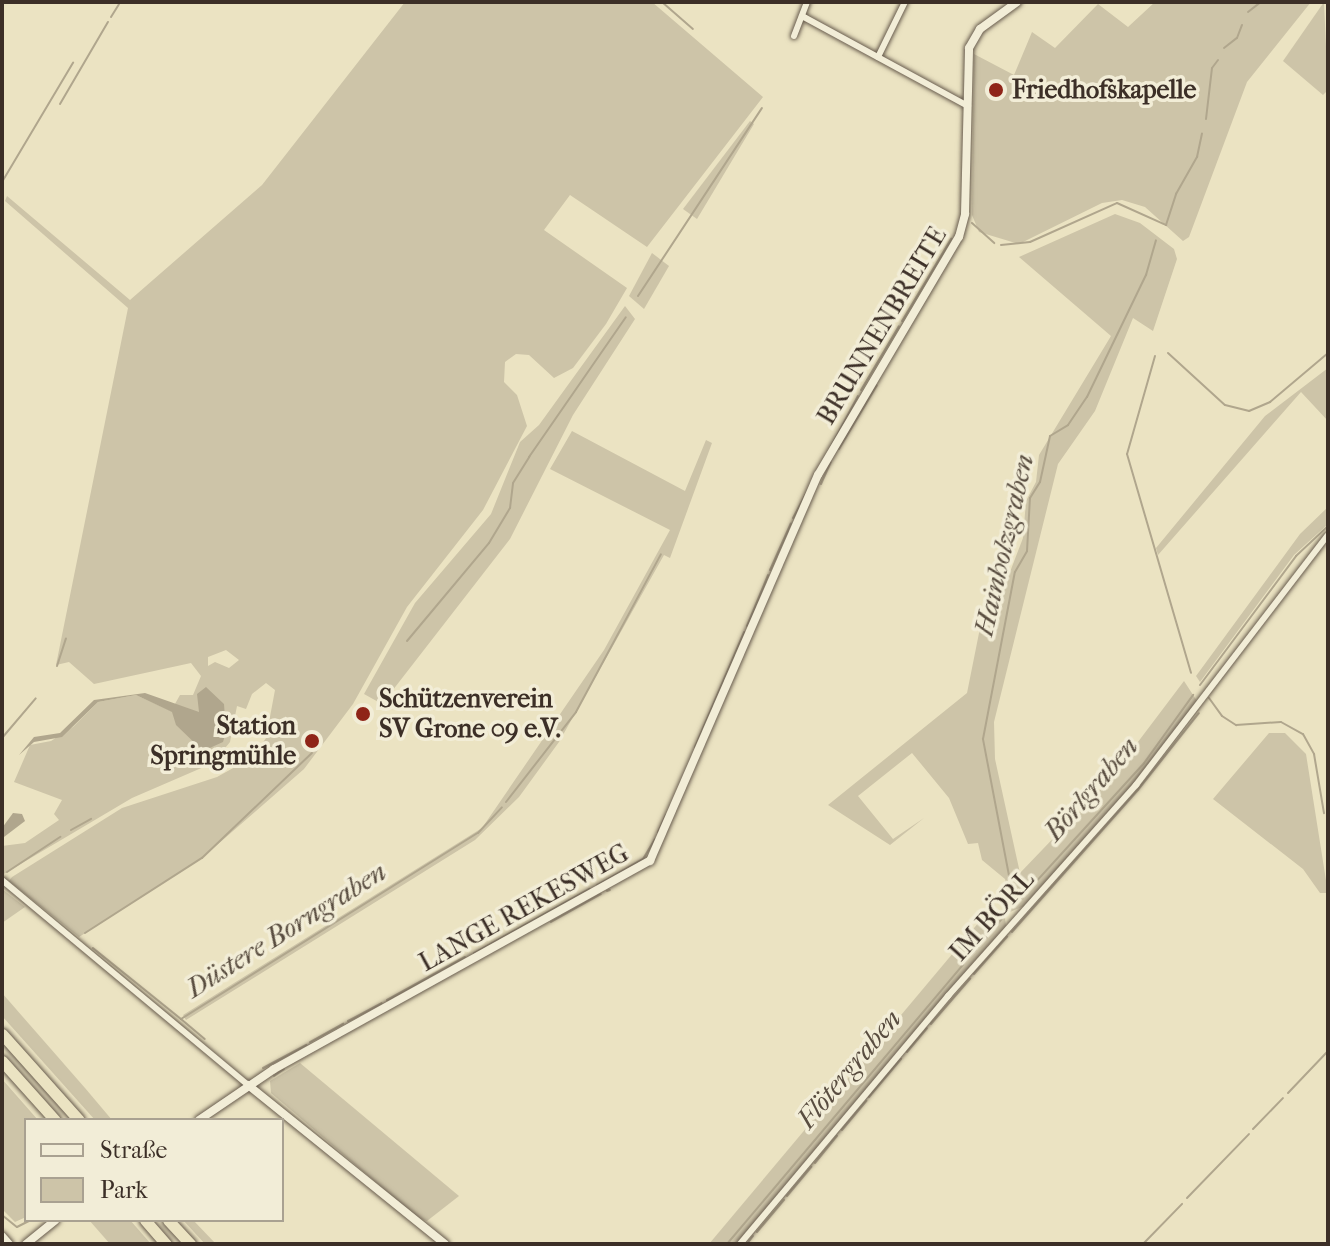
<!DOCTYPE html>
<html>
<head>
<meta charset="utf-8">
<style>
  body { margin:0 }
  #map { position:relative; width:1330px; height:1246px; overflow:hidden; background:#ebe3c2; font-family:"IM FELL French Canon",serif }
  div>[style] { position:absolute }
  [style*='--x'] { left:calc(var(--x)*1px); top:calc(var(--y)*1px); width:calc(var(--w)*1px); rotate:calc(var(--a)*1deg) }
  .green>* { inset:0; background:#cdc4a8 }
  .water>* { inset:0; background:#b0a68d }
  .stream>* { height:2px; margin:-1px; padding:0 1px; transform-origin:1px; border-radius:1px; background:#b0a68d }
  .roads { filter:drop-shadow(0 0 2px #685c4e) drop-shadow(0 0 2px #685c4e) }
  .street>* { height:6px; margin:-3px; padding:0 3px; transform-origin:3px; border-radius:3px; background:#f2edd7 }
  .secondary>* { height:8px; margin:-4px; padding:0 4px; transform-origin:4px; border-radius:4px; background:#f2edd7 }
  .highway>* { height:11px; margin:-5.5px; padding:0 5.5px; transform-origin:5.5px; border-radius:5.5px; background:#ebe3c2 }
  .dots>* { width:22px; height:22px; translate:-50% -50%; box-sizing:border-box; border:4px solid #f2edd7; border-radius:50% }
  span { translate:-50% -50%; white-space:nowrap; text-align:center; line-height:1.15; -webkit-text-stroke:7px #f2edd7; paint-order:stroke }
  .poi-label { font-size:26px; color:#3c2f27; font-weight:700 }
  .left { translate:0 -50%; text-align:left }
  .right { translate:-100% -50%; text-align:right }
  .street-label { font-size:26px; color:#3c2f27 }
  .water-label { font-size:28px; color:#594d40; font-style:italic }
  .frame { position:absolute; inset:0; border:4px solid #3c2f27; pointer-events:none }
  .legend { position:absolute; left:24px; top:1118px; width:260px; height:104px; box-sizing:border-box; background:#f2edd7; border:2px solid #a9a191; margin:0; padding:10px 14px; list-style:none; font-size:24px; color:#3c2f27 }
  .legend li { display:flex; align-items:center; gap:16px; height:40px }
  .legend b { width:40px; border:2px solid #a9a191 }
</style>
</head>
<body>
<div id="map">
  <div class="green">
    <div style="clip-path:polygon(evenodd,405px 2px,652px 2px,763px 97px,647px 247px,570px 195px,544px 230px,627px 288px,606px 324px,573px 368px,554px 378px,529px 355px,516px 354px,505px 362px,504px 382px,517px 395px,527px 426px,483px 510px,407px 607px,353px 704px,304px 769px,202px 858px,79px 937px,9px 881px,12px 877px,122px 808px,217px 777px,253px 757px,266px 738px,275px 690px,266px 683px,252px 694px,246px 709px,237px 706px,230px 742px,213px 763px,132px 798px,2px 875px,2px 846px,25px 843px,59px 820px,54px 814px,62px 800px,14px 782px,30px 745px,51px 741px,73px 727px,98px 702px,136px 695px,171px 711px,180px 695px,193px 695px,201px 676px,191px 663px,94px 684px,69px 662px,56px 665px,128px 308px,5px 201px,7px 196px,130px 300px,262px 185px,405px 2px,226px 650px,239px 660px,229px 668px,215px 662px,208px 666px,208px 657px,226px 650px)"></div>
    <div style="clip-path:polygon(1155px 2px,1311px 2px,1247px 82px,1189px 237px,1183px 241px,1145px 207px,1122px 200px,1102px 203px,1019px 244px,979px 232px,972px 215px,974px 54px,1014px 75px,1032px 32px,1055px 48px,1098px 4px,1128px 27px)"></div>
    <div style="clip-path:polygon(1324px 2px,1328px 90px,1323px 95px,1283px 61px)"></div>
    <div style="clip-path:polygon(750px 121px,754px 124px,697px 219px,683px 209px)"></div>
    <div style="clip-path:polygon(1115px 214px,1140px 223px,1174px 249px,1177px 259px,1153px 331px,1133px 318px,1095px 411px,1058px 464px,994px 722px,995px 759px,1020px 873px,1110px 779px,1184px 681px,1197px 701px,1130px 787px,1024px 906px,1010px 912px,1003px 907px,1010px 900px,1005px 879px,982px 860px,978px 843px,968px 844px,949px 798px,912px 753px,858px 796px,893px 839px,924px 818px,890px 845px,828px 805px,967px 693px,993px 563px,1010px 572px,1023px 538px,1026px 501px,1036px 482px,1039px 455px,1111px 336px,1019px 257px)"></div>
    <div style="clip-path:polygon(652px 253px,669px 266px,644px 309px,629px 296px)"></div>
    <div style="clip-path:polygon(625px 306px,635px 319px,573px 415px,510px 539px,382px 704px,364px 694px,415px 603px,491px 514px,520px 442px,539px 425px)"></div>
    <div style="clip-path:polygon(1328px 368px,1328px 421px,1301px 392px,1158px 555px,1156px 548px,1265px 416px)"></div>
    <div style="clip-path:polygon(572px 431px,685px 491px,706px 440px,712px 443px,670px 558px,664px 555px,559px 742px,519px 797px,475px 840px,186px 1020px,183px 1015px,482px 828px,604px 650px,670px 530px,550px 469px)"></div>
    <div style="clip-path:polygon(1328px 507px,1328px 524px,1294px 555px,1200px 682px,1196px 676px,1300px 534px)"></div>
    <div style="clip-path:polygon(1269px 733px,1285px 733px,1306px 754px,1328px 893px,1320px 893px,1303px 869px,1213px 799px)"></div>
    <div style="clip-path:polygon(2px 889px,25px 907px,2px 923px)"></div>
    <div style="clip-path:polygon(990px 909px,1005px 918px,1006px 926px,736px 1244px,709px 1244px)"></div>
    <div style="clip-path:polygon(2px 993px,85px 1088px,112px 1120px,95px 1120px,2px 1016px)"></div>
    <div style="clip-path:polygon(300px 1063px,459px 1196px,427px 1221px,418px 1218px,271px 1093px,270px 1081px)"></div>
    <div style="clip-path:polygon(2px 1079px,38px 1120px,26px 1120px,26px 1217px,15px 1222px,2px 1209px)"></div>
    <div style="clip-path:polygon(89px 1220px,130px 1220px,151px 1244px,110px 1244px)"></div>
    <div style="clip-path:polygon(183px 1220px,193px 1220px,216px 1244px,205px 1244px)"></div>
  </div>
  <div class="water">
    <div style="clip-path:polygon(206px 687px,224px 704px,226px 732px,223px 742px,203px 751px,176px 725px,172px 712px,136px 695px,98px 702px,62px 737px,34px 742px,19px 755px,34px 737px,60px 733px,94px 700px,145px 693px,199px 712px,197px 694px)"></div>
    <div style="clip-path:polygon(13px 813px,22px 814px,25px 821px,4px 837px,2px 828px)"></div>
  </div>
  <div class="stream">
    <div style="--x:662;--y:2;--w:41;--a:41.1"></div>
    <div style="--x:1248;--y:12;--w:16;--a:-38"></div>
    <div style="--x:111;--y:17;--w:15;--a:-58"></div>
    <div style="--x:1224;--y:48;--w:16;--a:-38"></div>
    <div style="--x:1237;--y:38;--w:14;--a:-69"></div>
    <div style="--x:60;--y:104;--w:95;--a:-59.7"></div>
    <div style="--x:1206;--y:119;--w:51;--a:-83.3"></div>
    <div style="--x:1212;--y:68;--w:10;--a:-53"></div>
    <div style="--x:2;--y:182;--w:139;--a:-59.2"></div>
    <div style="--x:972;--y:223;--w:30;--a:42"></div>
    <div style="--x:1001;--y:245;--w:29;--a:-6"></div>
    <div style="--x:1030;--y:242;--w:95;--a:-24.1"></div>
    <div style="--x:1117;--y:203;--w:54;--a:24.2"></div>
    <div style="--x:1166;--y:225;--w:33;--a:-72"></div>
    <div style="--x:1176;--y:194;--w:43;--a:-60.4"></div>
    <div style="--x:1197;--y:157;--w:24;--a:-78"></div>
    <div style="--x:638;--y:296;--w:225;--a:-56.6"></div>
    <div style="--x:902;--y:321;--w:96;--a:-59.1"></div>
    <div style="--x:1168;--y:353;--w:77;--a:42.4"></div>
    <div style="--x:1225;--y:405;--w:25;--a:14"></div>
    <div style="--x:1249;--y:411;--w:23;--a:-23"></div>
    <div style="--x:1270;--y:402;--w:76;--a:-40.2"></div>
    <div style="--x:1155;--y:356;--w:102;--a:105.9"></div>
    <div style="--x:1127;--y:454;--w:228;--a:73.7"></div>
    <div style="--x:861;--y:390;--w:74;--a:-59.3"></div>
    <div style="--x:839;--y:449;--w:74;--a:-59.3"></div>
    <div style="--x:821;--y:484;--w:24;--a:-66"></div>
    <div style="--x:793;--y:518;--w:138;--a:-62"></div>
    <div style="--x:770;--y:570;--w:51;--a:-65.9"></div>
    <div style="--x:747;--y:626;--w:55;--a:-67.6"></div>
    <div style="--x:407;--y:641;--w:128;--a:-50.1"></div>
    <div style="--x:489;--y:543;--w:41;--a:-59"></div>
    <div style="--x:510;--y:508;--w:25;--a:-83"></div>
    <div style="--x:513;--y:483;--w:31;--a:-58"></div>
    <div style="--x:529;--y:457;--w:170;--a:-55.3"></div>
    <div style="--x:57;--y:666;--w:29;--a:-72"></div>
    <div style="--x:1200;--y:685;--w:161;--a:-53.3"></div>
    <div style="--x:1296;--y:556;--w:44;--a:-43.2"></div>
    <div style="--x:1209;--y:698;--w:22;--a:54"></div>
    <div style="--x:1222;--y:716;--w:17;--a:33"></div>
    <div style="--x:1236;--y:725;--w:45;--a:-3.8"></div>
    <div style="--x:1281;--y:722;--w:25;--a:29"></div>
    <div style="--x:1303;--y:734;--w:23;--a:61"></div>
    <div style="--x:1314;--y:754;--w:60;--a:80.4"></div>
    <div style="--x:2;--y:738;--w:52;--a:-49.6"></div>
    <div style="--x:695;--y:747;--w:125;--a:-66.9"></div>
    <div style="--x:506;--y:802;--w:114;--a:-52.1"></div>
    <div style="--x:576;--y:712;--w:179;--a:-61.7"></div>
    <div style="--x:1327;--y:827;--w:8;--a:83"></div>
    <div style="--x:71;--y:830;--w:23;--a:-29"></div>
    <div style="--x:658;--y:832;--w:19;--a:-65"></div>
    <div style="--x:7;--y:872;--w:64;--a:-33.4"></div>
    <div style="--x:597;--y:885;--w:53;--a:-29.5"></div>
    <div style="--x:643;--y:859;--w:23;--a:-59"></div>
    <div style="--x:1011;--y:886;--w:150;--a:-100.8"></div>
    <div style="--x:983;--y:739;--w:170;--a:-79.2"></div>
    <div style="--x:1015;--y:572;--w:24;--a:-60"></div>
    <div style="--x:1027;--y:551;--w:53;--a:-86.8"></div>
    <div style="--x:1030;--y:498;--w:19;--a:-58"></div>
    <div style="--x:1040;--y:482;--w:47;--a:-77.7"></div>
    <div style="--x:1050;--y:436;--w:21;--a:-31"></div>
    <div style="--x:1068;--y:425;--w:34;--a:-56"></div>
    <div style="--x:1087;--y:397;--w:136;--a:-64.2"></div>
    <div style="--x:1146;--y:275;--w:36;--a:-74"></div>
    <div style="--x:607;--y:891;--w:3;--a:-18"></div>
    <div style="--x:1014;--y:906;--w:193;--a:-47.7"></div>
    <div style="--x:1144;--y:763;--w:84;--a:-54.2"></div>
    <div style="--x:551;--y:922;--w:57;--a:-29.2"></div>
    <div style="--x:1012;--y:932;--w:190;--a:-48.4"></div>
    <div style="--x:1138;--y:790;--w:98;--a:-51.6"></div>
    <div style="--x:85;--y:933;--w:139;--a:-32.7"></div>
    <div style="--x:202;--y:858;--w:152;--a:-43.7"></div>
    <div style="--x:93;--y:948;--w:113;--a:38.9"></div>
    <div style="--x:181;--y:1019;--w:350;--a:-32.1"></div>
    <div style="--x:478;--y:833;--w:35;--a:-47"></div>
    <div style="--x:474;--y:953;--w:132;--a:-29.1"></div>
    <div style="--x:974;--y:974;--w:50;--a:-48.3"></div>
    <div style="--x:387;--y:1000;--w:89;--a:-28.9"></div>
    <div style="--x:181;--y:1019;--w:31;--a:40"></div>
    <div style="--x:348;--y:1021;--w:38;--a:-28"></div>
    <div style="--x:931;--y:1024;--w:60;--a:-49.1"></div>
    <div style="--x:310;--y:1042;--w:38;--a:-29"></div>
    <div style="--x:907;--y:1052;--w:31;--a:-50"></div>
    <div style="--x:263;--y:1068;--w:49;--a:-28.1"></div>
    <div style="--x:274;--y:1076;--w:12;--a:-35"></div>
    <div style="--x:1288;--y:1093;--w:58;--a:-46.4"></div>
    <div style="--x:869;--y:1097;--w:50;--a:-49.9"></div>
    <div style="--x:1253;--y:1129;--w:43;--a:-45.9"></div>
    <div style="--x:842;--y:1130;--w:38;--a:-50"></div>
    <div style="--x:815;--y:1163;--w:35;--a:-51"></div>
    <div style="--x:787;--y:1196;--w:38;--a:-50"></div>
    <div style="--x:1187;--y:1198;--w:89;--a:-45.9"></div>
    <div style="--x:2;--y:1215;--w:19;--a:39"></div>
    <div style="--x:17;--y:1227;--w:16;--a:-27"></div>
    <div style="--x:757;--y:1232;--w:42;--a:-49.8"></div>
    <div style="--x:727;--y:1244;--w:426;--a:-49.8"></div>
    <div style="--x:747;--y:1244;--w:10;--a:-53"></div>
    <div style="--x:1143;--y:1244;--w:56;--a:-45.7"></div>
  </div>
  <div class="roads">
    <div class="street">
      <div style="--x:802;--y:16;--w:189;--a:28.5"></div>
      <div style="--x:794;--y:36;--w:36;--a:-69"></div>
      <div style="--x:878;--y:57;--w:61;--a:-63.9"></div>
      <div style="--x:2;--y:880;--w:320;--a:39.8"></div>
      <div style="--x:740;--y:1244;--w:324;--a:-50"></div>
      <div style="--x:948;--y:996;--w:283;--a:-48.3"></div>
      <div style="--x:1136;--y:785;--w:315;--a:-52.5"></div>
    </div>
    <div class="secondary">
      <div style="--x:248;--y:1085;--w:253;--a:38.9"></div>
      <div style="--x:199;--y:1120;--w:91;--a:-34.2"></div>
      <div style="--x:274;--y:1069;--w:430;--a:-29"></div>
      <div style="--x:650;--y:861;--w:421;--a:-66.5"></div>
      <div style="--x:818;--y:475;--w:277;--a:-59.4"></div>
      <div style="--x:959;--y:237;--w:24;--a:-75"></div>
      <div style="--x:965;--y:214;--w:166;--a:-88.6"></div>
      <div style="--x:969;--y:48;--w:22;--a:-60"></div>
      <div style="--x:980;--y:29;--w:46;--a:-36.1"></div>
      <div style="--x:2;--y:1236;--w:11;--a:49"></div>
      <div style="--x:26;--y:1244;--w:38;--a:-39"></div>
    </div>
    <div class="highway">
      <div style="--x:2;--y:1034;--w:115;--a:48.2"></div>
      <div style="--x:2;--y:1061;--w:79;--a:48.1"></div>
      <div style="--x:145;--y:1220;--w:32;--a:49"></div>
      <div style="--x:168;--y:1220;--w:33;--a:47"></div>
    </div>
  </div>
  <div class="dots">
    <div style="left:996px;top:90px;background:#8f2418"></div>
    <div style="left:363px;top:714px;background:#8f2418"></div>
    <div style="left:312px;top:741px;background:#8f2418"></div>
  </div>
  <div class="poi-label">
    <span class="left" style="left:1012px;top:90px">Friedhofskapelle</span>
    <span class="left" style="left:379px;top:714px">Schützenverein<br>SV Grone 09 e.V.</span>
    <span class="right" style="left:296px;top:741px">Station<br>Springmühle</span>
  </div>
  <div class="street-label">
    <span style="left:882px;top:326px;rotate:-59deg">BRUNNENBREITE</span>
    <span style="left:524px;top:908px;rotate:-29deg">LANGE REKESWEG</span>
    <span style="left:992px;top:916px;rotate:-48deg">IM BÖRL</span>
  </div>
  <div class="water-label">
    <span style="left:1004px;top:545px;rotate:-77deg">Hainholzgraben</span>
    <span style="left:1091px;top:789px;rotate:-49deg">Börlgraben</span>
    <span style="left:286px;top:930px;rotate:-32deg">Düstere Borngraben</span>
    <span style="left:849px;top:1069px;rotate:-50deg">Flötergraben</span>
  </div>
  <div class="frame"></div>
  <ul class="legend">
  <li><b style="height:10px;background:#f2edd7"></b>Straße</li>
  <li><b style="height:22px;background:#cdc4a8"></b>Park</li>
  </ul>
</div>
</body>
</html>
